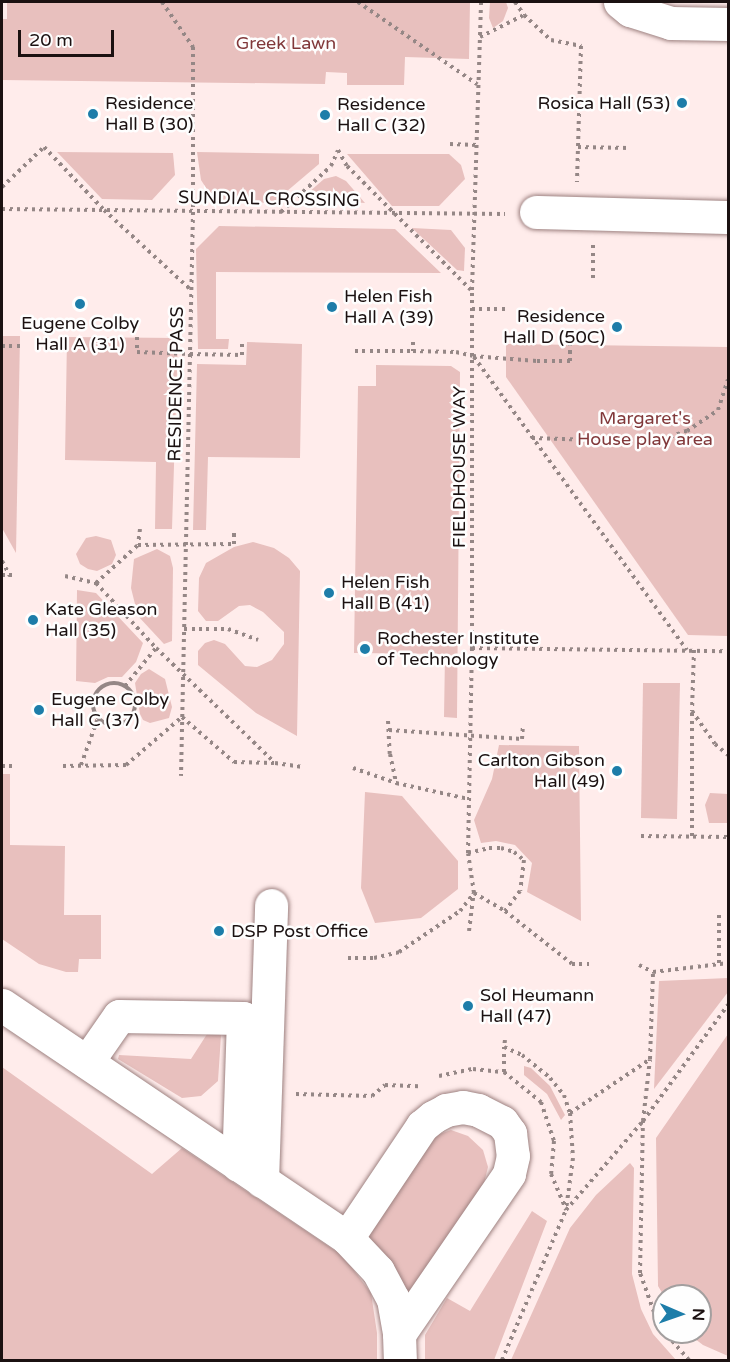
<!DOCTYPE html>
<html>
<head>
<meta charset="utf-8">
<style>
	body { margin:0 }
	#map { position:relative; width:730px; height:1362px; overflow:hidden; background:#ffeceb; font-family:"Varela Round",sans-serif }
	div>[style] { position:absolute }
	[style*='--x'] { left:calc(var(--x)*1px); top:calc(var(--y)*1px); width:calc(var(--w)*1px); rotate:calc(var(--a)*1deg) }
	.green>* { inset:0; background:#e8c0be }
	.path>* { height:4px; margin-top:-2px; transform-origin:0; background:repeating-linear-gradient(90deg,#958786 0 3px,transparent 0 7.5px) }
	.path>.ring { margin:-2px; padding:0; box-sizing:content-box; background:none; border:4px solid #958786; border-radius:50% }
	.roads { filter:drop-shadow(0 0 2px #9e8281) drop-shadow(0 0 2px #9e8281) }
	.minor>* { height:33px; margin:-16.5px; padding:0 16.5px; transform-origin:16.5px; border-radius:16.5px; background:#fff }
	.dots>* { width:16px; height:16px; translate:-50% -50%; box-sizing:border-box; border:3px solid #fefefe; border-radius:50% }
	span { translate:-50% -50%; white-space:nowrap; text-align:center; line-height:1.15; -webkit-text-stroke:5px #fefefe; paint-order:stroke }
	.park-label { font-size:18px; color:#81383a }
	.poi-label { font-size:18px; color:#1b1111 }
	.right { translate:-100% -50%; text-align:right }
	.left { translate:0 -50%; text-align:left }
	.street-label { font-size:18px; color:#1b1111 }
	.frame { position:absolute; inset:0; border:3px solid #1b1111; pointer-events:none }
	.north { position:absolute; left:652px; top:1284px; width:60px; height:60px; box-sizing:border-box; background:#fefefe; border:2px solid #a39f9f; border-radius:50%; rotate:92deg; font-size:16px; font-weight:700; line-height:24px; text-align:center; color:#1b1111 }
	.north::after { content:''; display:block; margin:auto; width:21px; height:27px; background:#1d7da9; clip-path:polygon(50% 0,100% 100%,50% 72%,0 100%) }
	.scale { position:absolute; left:18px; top:30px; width:96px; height:27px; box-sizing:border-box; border:3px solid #1b1111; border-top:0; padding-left:8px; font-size:18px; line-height:21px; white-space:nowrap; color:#1b1111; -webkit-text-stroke:4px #fefefe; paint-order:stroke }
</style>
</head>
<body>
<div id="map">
	<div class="green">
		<div style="clip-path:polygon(7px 2px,470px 2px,469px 59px,405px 57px,404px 85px,347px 85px,347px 73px,326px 72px,325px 84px,2px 80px,2px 19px,7px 19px)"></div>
		<div style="clip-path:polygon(490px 2px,506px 2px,508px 8px,503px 21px,493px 28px,489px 18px)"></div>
		<div style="clip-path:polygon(57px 152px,173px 153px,175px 175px,152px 200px,102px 199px)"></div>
		<div style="clip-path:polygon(197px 152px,319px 154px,319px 164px,273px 203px,223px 201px,210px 194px,201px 180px)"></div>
		<div style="clip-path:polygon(347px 154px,449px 154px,461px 165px,465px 179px,439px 206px,392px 206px)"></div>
		<div style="clip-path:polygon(336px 176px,346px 181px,365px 203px,301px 199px,324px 179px)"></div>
		<div style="clip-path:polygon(219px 226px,395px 229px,441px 273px,216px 272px,216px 339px,229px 339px,228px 349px,198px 349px,196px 249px)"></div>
		<div style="clip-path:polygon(412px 228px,451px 230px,465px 248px,464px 271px,457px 270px)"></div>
		<div style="clip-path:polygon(2px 336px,20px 336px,16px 553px,2px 528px)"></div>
		<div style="clip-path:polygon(67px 337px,178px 338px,172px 529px,155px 529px,156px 462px,65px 460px)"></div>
		<div style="clip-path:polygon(247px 342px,302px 344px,300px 458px,208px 457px,206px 530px,193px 530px,197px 364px,246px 365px)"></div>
		<div style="clip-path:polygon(506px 344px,728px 347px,728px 636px,688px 635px,506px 377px)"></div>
		<div style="clip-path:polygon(376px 365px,451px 366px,460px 372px,457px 718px,444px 717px,445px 654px,354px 653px,358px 386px,376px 386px)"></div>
		<div style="clip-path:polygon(96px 536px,111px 540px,116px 555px,112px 564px,97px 571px,88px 569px,80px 564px,76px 554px,86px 538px)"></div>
		<div style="clip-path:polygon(253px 542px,274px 548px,289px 558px,300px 571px,297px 736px,256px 713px,198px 665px,198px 651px,205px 643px,214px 640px,225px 644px,245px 666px,257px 667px,272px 660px,284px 644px,284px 632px,263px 612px,250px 605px,239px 606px,218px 621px,206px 621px,198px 611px,199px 578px,206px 563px,234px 547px)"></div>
		<div style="clip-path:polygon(157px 549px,170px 556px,173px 568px,172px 641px,164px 644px,138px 616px,131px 588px,134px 559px)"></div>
		<div style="clip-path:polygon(77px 590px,96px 593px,143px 643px,136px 662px,122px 677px,108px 677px,95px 683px,76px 681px)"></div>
		<div style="clip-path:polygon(149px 669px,165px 679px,172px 707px,169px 718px,150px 723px,143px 720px,140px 714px,135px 683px,141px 674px)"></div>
		<div style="clip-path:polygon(643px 683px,680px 683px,677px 819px,641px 818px)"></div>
		<div style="clip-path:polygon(499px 745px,579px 746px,581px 921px,527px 892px,532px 863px,515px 845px,496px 841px,481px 843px,474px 820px,492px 779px)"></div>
		<div style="clip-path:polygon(2px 774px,10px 774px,10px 845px,65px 846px,64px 915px,101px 915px,101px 959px,79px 959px,78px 972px,66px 972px,39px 964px,2px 939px)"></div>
		<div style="clip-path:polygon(365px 792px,402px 796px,458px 861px,458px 889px,421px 918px,375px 923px,361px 888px)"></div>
		<div style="clip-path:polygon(710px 793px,728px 794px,728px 823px,709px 823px,705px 805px)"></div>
		<div style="clip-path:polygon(728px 978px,728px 992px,654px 1089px,659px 981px)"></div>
		<div style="clip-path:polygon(209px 1031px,217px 1031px,221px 1035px,218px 1081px,201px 1096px,182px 1098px,118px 1059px,119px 1055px,191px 1059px)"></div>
		<div style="clip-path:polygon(728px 1034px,728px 1356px,703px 1345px,686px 1332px,700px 1332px,700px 1296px,664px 1296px,658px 1286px,656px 1138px)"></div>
		<div style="clip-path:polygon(524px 1066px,531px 1068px,550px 1086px,565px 1115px,561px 1120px,547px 1094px,524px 1075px)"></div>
		<div style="clip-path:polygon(2px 1067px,152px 1174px,182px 1148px,343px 1256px,371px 1293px,377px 1333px,377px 1360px,2px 1360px)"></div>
		<div style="clip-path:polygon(451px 1130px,468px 1136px,483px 1150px,488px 1167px,483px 1187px,410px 1291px,403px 1288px,366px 1234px,431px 1137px)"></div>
		<div style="clip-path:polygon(630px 1163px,634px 1168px,632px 1274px,641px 1309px,653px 1334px,676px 1360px,511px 1360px,570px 1228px,596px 1195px)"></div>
		<div style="clip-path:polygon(532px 1211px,547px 1221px,494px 1360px,425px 1360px,425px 1335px,447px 1298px,470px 1311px)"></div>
	</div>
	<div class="path">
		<div style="--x:162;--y:2;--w:55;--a:55.4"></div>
		<div style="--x:193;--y:47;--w:165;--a:90"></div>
		<div style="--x:193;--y:212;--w:564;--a:91.22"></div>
		<div style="--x:358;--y:2;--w:145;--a:34.6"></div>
		<div style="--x:515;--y:2;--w:16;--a:55"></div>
		<div style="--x:480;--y:37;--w:49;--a:-26.6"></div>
		<div style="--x:524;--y:15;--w:37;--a:43"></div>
		<div style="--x:551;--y:40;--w:31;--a:11"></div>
		<div style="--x:581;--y:46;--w:136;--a:91.7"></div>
		<div style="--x:450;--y:144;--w:27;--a:2"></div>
		<div style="--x:578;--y:147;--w:51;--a:1.1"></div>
		<div style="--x:338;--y:150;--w:18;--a:61"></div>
		<div style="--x:347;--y:166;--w:175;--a:45"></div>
		<div style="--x:2;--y:187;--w:58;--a:-43.6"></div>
		<div style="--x:44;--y:147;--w:87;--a:46.4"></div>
		<div style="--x:104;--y:210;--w:118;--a:42.6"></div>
		<div style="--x:2;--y:209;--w:503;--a:0.57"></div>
		<div style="--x:281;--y:212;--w:68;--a:-42.6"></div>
		<div style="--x:331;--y:166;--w:17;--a:-66"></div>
		<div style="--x:593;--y:278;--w:33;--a:-90"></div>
		<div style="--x:472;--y:309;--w:35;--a:0"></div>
		<div style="--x:137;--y:337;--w:15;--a:90"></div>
		<div style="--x:137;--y:352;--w:53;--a:2.2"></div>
		<div style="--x:190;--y:354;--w:52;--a:1.1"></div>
		<div style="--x:242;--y:355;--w:15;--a:-90"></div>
		<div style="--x:413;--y:342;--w:9;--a:90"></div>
		<div style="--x:413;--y:351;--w:43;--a:1.3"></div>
		<div style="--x:456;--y:352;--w:17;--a:13"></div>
		<div style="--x:473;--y:356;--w:64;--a:4.5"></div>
		<div style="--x:537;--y:361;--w:33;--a:0"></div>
		<div style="--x:570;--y:361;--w:16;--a:-90"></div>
		<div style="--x:2;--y:346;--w:18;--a:0"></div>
		<div style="--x:355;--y:351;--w:58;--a:0"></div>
		<div style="--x:474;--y:357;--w:362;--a:54"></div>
		<div style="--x:532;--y:438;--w:124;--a:1.8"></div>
		<div style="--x:656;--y:442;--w:33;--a:-20"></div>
		<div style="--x:687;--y:431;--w:37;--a:-34"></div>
		<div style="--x:718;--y:410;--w:32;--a:-72"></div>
		<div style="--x:140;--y:529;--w:16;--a:97"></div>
		<div style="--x:138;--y:545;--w:96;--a:-0.6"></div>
		<div style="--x:234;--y:544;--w:14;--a:-90"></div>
		<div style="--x:2;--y:561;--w:17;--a:62"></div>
		<div style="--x:2;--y:575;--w:14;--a:0"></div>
		<div style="--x:65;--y:576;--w:32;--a:13"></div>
		<div style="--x:96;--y:583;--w:88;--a:47.3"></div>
		<div style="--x:156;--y:648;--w:165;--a:44"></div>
		<div style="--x:275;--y:763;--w:28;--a:8"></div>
		<div style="--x:96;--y:583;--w:57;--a:-42.1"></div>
		<div style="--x:184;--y:629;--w:44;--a:0"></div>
		<div style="--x:228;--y:629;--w:32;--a:20"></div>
		<div style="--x:472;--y:648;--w:256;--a:0.7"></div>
		<div style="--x:694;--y:650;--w:61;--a:91.9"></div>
		<div style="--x:692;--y:711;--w:40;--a:55.1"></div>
		<div style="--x:715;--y:744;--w:17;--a:40"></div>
		<div class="ring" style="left:93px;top:683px;width:38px;height:38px"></div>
		<div style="--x:125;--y:686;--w:49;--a:-50.8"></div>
		<div style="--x:388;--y:721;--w:33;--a:87"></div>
		<div style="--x:390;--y:754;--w:29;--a:78"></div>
		<div style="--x:389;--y:730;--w:133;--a:3.9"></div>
		<div style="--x:522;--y:739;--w:15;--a:-86"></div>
		<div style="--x:81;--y:765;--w:50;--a:-70.1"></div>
		<div style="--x:2;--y:766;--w:12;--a:0"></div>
		<div style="--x:63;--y:766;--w:63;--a:-0.9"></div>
		<div style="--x:126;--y:765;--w:74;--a:-40.6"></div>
		<div style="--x:182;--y:717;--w:69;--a:40.9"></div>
		<div style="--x:234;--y:762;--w:40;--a:1.4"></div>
		<div style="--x:353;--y:768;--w:46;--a:19.2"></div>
		<div style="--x:396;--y:783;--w:75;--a:12.4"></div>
		<div style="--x:641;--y:836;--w:87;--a:0.7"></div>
		<div style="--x:692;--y:836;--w:125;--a:-90"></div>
		<div style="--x:468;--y:853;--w:22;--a:-13"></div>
		<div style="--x:489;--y:848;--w:12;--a:0"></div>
		<div style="--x:501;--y:848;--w:14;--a:17"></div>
		<div style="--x:514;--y:852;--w:13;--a:39"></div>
		<div style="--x:524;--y:860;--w:31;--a:97"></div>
		<div style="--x:520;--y:891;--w:25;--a:127"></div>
		<div style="--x:719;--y:915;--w:50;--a:90"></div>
		<div style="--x:469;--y:931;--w:38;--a:-83"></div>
		<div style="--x:474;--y:893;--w:40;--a:-98.5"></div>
		<div style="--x:468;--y:853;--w:205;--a:-88.9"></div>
		<div style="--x:472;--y:648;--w:358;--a:-90"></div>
		<div style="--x:472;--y:290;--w:288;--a:-88.2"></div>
		<div style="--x:348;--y:958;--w:26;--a:0"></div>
		<div style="--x:374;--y:958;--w:26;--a:-13"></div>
		<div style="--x:399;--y:952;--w:73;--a:-33.9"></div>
		<div style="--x:460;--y:911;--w:23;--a:-52"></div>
		<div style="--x:474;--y:893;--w:36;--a:30"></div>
		<div style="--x:505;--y:911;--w:85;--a:38.3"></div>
		<div style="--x:572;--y:964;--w:17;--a:0"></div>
		<div style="--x:639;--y:965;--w:16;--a:27"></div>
		<div style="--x:653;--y:972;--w:76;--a:-6.8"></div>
		<div style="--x:505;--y:1040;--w:7;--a:98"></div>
		<div style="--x:504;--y:1047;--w:20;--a:24"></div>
		<div style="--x:522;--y:1055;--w:36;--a:39"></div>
		<div style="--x:550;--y:1078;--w:22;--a:51"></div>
		<div style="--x:564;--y:1095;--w:19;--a:72"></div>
		<div style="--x:570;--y:1113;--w:45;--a:86.2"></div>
		<div style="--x:573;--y:1158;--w:52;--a:97.7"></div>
		<div style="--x:504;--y:1072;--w:25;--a:-90"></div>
		<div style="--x:439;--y:1076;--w:35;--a:-12"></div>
		<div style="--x:473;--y:1069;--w:31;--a:6"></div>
		<div style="--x:504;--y:1072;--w:48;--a:39"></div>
		<div style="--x:541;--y:1102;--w:41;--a:71.6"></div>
		<div style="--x:554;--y:1141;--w:33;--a:95"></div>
		<div style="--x:551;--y:1174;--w:39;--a:67"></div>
		<div style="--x:296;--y:1094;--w:76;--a:1.5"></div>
		<div style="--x:372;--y:1096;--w:17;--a:-40"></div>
		<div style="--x:385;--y:1085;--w:34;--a:2"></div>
		<div style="--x:570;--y:1113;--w:95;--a:-33.9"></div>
		<div style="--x:502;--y:1360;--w:163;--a:-66.9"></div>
		<div style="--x:566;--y:1210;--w:118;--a:-49.1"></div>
		<div style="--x:643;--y:1121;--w:62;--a:-83.6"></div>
		<div style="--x:650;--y:1059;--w:87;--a:-88"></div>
		<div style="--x:689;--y:1360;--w:45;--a:-131.4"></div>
		<div style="--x:659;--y:1326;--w:56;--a:-109.7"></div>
		<div style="--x:640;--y:1273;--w:152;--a:-88.9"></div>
		<div style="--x:643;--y:1121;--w:144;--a:-53.8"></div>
	</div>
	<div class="roads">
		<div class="minor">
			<div style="--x:620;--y:2;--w:13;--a:39"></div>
			<div style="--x:630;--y:10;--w:43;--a:17.6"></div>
			<div style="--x:671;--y:23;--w:57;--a:1"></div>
			<div style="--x:536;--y:212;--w:192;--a:1.5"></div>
			<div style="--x:2;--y:1005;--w:416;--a:34"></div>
			<div style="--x:347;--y:1238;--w:45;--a:46.8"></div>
			<div style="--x:378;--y:1271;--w:32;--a:62"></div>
			<div style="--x:393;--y:1299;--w:36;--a:80"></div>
			<div style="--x:399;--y:1334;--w:26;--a:88"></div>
			<div style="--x:87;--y:1062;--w:56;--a:-55.2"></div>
			<div style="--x:119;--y:1016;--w:124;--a:0.9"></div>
			<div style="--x:243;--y:1018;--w:147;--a:91.9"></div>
			<div style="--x:262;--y:1181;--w:276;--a:-88.1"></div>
			<div style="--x:347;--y:1238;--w:135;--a:-56.2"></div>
			<div style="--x:422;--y:1126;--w:14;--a:-39"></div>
			<div style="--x:433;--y:1117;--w:15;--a:-28"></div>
			<div style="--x:446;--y:1110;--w:17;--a:-10"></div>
			<div style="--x:463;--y:1107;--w:15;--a:11"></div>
			<div style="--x:478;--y:1110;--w:27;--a:27"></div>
			<div style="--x:502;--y:1122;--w:14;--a:54"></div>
			<div style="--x:510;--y:1133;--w:23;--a:83"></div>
			<div style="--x:513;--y:1156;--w:18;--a:103"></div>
			<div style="--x:509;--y:1174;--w:194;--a:124.5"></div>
		</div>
	</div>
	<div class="dots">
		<div style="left:682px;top:103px;background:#1d7da9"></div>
		<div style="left:93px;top:114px;background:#1d7da9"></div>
		<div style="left:325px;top:115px;background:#1d7da9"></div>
		<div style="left:80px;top:304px;background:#1d7da9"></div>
		<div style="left:332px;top:307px;background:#1d7da9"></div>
		<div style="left:617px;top:327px;background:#1d7da9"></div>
		<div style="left:329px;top:593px;background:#1d7da9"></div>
		<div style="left:33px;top:620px;background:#1d7da9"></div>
		<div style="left:365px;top:649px;background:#1d7da9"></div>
		<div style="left:39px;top:710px;background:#1d7da9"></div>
		<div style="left:617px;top:771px;background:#1d7da9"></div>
		<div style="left:219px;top:931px;background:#1d7da9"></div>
		<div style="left:468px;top:1006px;background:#1d7da9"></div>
	</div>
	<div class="park-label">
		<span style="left:286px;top:43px">Greek Lawn</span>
		<span style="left:645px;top:429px">Margaret's<br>House play area</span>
	</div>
	<div class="poi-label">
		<span class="right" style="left:670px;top:103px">Rosica Hall (53)</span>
		<span class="left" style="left:105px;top:114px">Residence<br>Hall B (30)</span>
		<span class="left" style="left:337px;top:115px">Residence<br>Hall C (32)</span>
		<span class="left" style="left:344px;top:307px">Helen Fish<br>Hall A (39)</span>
		<span class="right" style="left:605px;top:327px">Residence<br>Hall D (50C)</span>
		<span style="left:80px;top:334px">Eugene Colby<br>Hall A (31)</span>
		<span class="left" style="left:341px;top:593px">Helen Fish<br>Hall B (41)</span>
		<span class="left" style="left:45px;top:620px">Kate Gleason<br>Hall (35)</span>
		<span class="left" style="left:377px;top:649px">Rochester Institute<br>of Technology</span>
		<span class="left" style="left:51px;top:710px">Eugene Colby<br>Hall C (37)</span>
		<span class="right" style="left:605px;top:771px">Carlton Gibson<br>Hall (49)</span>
		<span class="left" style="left:231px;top:931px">DSP Post Office</span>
		<span class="left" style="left:480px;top:1006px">Sol Heumann<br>Hall (47)</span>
	</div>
	<div class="street-label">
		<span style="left:269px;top:199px;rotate:1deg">SUNDIAL CROSSING</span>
		<span style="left:176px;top:384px;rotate:-89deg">RESIDENCE PASS</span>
		<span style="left:459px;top:467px;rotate:-90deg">FIELDHOUSE WAY</span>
	</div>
	<div class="frame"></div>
	<div class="north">N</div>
	<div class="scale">20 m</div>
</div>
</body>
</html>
